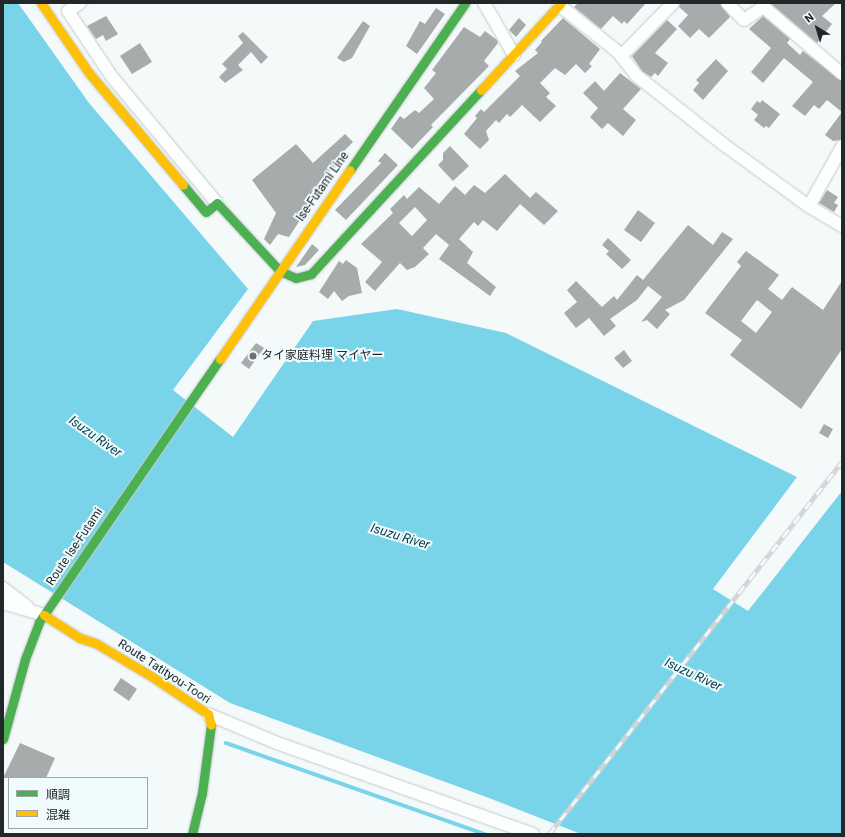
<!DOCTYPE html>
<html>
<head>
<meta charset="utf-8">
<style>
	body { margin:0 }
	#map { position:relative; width:845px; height:837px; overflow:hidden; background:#f4f9fa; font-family:Roboto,"Noto Sans JP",sans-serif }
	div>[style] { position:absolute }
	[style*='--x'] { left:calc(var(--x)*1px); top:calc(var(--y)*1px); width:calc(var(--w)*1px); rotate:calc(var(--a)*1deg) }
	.water>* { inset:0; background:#7ad4e9 }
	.stream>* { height:3.5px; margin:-1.75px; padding:0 1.75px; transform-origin:1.75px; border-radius:1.75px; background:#7ad4e9 }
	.building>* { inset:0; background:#a7abac }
	.roads { filter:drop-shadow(0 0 1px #c6cacb) drop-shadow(0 0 1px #c6cacb) }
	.street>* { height:12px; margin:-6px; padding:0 6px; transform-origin:6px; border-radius:6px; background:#fdfefe }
	.fast>* { height:9px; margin:-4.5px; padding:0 4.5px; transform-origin:4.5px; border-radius:4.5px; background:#4caf50 }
	.slow>* { height:9px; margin:-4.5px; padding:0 4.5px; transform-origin:4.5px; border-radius:4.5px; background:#ffc107 }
	.rail>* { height:4.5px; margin-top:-2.25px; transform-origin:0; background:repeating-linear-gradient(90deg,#f0fbfe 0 9px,#d3d4d5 0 18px); box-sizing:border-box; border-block:1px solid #d3d4d5 }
	.dots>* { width:11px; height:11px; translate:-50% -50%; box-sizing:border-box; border:2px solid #f0fbfe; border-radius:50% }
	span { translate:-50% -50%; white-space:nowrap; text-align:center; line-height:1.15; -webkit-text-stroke:4px #f0fbfe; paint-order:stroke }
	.street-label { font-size:12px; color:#222729 }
	.poi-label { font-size:12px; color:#222729 }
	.left { translate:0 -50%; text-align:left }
	.water-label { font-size:13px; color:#013d49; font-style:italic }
	.frame { position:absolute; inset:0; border:4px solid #222729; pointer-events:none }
	.legend { position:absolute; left:8px; top:777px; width:140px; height:52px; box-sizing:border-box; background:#f0fbfe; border:1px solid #9ea6a9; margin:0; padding:5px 7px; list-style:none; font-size:12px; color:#222729 }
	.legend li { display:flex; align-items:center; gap:8px; height:20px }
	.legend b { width:20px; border:1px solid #9ea6a9 }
	.north { position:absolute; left:797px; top:8px; width:40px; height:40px; -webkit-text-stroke:3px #f0fbfe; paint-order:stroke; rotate:322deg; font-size:11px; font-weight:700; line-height:16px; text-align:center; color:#222729 }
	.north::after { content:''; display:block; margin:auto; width:14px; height:18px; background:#222729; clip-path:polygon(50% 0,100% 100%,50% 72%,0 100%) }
</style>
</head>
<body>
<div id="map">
	<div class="water">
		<div style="clip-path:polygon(3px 3px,18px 3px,89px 103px,248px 289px,173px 390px,233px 437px,313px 321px,397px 309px,506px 333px,797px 477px,713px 589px,748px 611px,842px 491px,842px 834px,581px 834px,489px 798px,230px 703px,3px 562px)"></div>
	</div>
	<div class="stream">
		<div style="--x:226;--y:743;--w:274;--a:19.4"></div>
	</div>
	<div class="building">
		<div style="clip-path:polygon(578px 3px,646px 3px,627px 24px,624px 21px,622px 24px,613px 16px,601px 29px,574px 7px)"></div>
		<div style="clip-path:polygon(680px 3px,720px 3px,730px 17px,709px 38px,699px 29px,690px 38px,678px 26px,688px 15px,679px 7px)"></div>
		<div style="clip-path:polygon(770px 3px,836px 3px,822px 16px,832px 24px,817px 43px)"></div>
		<div style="clip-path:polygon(436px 8px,445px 14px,417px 54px,406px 46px,420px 21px,425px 24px)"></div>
		<div style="clip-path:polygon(106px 16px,118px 34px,106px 41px,103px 35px,96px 39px,87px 26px)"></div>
		<div style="clip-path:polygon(763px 16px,790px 39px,787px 43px,800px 55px,803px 51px,842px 81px,842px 140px,833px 141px,825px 135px,842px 112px,827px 100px,819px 109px,814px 105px,805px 116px,792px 106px,813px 82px,784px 58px,763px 83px,751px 72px,771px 48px,749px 29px)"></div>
		<div style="clip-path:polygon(519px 18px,526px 25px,516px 37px,509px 30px)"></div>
		<div style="clip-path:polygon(563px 18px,600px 49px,589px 64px,592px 66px,585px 73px,576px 64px,565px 75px,555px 68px,540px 83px,550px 93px,546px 97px,556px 106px,540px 122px,522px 105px,510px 117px,507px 114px,499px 123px,496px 120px,486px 131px,489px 140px,480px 149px,464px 134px,477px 118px,475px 116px,481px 109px,484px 112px,520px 76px,515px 71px,538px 53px,535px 50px,542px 42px,541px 41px)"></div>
		<div style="clip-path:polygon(667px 20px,677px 29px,655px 53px,668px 63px,658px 76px,655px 73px,651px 77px,642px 71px,632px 56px)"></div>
		<div style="clip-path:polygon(363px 21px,370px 26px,352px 58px,344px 62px,337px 58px)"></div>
		<div style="clip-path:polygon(464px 27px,480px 37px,485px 31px,497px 40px,498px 43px,484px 61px,489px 66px,431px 125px,433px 127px,408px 153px,412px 149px,391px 129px,400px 116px,404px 119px,415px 110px,419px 113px,434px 99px,424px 88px,436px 73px,432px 70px)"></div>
		<div style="clip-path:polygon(243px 32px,268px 57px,261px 64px,251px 52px,238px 65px,243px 70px,225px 83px,219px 77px,227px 69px,222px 64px,243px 43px,238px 36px)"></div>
		<div style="clip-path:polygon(140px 43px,152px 62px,132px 74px,120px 56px)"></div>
		<div style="clip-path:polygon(716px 59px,728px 71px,703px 100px,693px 90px,699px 83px,696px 80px)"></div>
		<div style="clip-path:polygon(620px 73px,641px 89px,623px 109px,636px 120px,623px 136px,608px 123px,602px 129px,590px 117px,598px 108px,583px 93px,595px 81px,604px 91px)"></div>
		<div style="clip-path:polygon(762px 100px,780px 114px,769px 128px,766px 126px,764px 128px,754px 120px,758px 115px,751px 109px,757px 101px,760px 103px)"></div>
		<div style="clip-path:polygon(345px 134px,353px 142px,339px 156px,336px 162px,338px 165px,324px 176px,328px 183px,317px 199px,315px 197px,289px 237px,278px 234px,270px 245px,264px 239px,276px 213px,252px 180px,296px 144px,313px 163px)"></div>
		<div style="clip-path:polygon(450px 146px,469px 166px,453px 181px,438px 165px,443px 160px,443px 153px)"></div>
		<div style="clip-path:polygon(385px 153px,398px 165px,346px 220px,335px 210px,381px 163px,378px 161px)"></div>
		<div style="clip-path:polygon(evenodd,505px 174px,530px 198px,536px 192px,558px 211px,544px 225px,520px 204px,497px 231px,483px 220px,478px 226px,474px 222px,459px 239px,473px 252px,467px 263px,496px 287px,490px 296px,439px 259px,449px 245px,436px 234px,423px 248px,429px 254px,415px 267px,407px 270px,400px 263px,375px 291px,365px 282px,382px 262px,361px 244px,393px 213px,390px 209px,404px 195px,407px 199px,419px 187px,439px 204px,455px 186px,465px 195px,474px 185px,485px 193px,505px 174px,415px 207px,427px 220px,412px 236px,399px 223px,415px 207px)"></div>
		<div style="clip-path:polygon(827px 190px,838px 197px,834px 203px,838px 205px,834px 212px,819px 203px)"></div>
		<div style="clip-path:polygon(638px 210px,655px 223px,641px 242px,624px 230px)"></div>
		<div style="clip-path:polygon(688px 225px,713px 245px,722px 232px,733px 239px,684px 300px,665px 310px,670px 314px,657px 329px,647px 320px,641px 322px,662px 297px,648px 286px,637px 300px,610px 319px,616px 326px,604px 336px,589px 318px,576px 328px,564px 313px,577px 302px,567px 290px,576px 281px,602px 307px,614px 296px,617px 300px,637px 275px,643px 280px)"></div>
		<div style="clip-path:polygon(608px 238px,631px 260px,622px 269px,606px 254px,609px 251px,602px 245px)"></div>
		<div style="clip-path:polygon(312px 244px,319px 250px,305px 265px,296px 267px)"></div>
		<div style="clip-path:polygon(evenodd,746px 251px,779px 275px,768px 289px,782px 300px,792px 287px,823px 310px,842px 281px,842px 349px,801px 409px,730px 355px,742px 340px,705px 313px,741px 266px,737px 262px,746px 251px,757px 300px,772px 312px,756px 333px,741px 321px,757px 300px)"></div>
		<div style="clip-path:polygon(346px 260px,357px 268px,362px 293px,349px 296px,342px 301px,334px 291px,328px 299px,319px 292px,339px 261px,343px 264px)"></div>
		<div style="clip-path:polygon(256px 343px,264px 348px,249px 369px,241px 363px)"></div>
		<div style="clip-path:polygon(624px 350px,632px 361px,623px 368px,614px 358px)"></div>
		<div style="clip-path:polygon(824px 424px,833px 429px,828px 438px,819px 433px)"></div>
		<div style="clip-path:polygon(121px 678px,137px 689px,129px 701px,113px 690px)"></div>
		<div style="clip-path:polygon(20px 743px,55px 758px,46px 778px,3px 778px)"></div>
	</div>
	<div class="roads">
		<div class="street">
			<div style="--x:80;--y:3;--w:14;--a:146"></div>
			<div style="--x:68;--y:11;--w:79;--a:56.3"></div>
			<div style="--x:112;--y:77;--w:164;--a:50.2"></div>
			<div style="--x:484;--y:3;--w:60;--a:60"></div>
			<div style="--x:727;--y:3;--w:24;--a:45"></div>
			<div style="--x:744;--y:20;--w:22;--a:-34"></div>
			<div style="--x:762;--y:8;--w:4;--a:14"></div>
			<div style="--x:766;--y:9;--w:100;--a:40.5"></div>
			<div style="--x:559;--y:5;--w:75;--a:38.5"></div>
			<div style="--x:618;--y:52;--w:31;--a:52"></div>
			<div style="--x:637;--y:76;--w:110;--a:38.3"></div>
			<div style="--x:723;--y:144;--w:104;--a:36"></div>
			<div style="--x:807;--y:205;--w:41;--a:31"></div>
			<div style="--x:621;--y:56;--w:74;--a:-45.5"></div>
			<div style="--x:809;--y:206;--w:68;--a:-60.8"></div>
			<div style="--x:3;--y:588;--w:31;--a:38"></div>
			<div style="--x:3;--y:603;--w:43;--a:16.3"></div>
			<div style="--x:208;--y:714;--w:75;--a:22.8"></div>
			<div style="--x:277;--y:743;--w:272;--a:19.6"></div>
		</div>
		<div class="fast">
			<div style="--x:350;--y:170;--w:203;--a:-55.4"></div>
			<div style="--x:183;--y:185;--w:35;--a:50"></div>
			<div style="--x:206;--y:212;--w:14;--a:-39"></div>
			<div style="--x:217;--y:203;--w:93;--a:47.2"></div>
			<div style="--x:280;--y:271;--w:17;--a:24"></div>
			<div style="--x:296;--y:278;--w:16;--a:-15"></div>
			<div style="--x:311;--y:274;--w:251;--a:-47.3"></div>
			<div style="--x:3;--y:739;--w:83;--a:-74.6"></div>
			<div style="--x:25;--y:659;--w:40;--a:-69"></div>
			<div style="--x:39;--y:622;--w:319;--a:-55.5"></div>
			<div style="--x:192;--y:834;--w:42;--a:-76.3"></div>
			<div style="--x:202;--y:793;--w:69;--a:-82.5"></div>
		</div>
		<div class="slow">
			<div style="--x:41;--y:3;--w:85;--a:55.6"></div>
			<div style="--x:89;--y:73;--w:146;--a:50"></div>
			<div style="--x:481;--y:90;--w:118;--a:-47.4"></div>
			<div style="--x:220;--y:359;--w:229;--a:-55.5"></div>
			<div style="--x:44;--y:615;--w:43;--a:32.6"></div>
			<div style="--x:80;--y:638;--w:18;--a:19"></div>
			<div style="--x:97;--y:644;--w:63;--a:30.7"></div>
			<div style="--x:151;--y:676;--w:69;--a:33.7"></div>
			<div style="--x:208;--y:714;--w:11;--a:75"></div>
		</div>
	</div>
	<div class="rail">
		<div style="--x:549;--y:834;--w:474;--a:-51.8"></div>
	</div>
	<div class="dots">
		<div style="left:253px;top:356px;background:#6c7072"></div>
	</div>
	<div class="street-label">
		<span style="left:323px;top:187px;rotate:-55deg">Ise-Futami Line</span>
		<span style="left:75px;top:547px;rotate:-56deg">Route Ise-Futami</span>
		<span style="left:164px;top:672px;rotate:33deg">Route Tatityou-Toori</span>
	</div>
	<div class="poi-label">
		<span class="left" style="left:261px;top:356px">タイ家庭料理 マイヤー</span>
	</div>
	<div class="water-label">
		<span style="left:95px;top:437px;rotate:35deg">Isuzu River</span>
		<span style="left:400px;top:537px;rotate:17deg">Isuzu River</span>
		<span style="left:693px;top:675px;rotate:25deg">Isuzu River</span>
	</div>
	<div class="frame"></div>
	<ul class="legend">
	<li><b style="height:5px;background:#4caf50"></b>順調</li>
	<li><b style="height:5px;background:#ffc107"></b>混雑</li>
	</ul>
	<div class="north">N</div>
</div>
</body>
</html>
